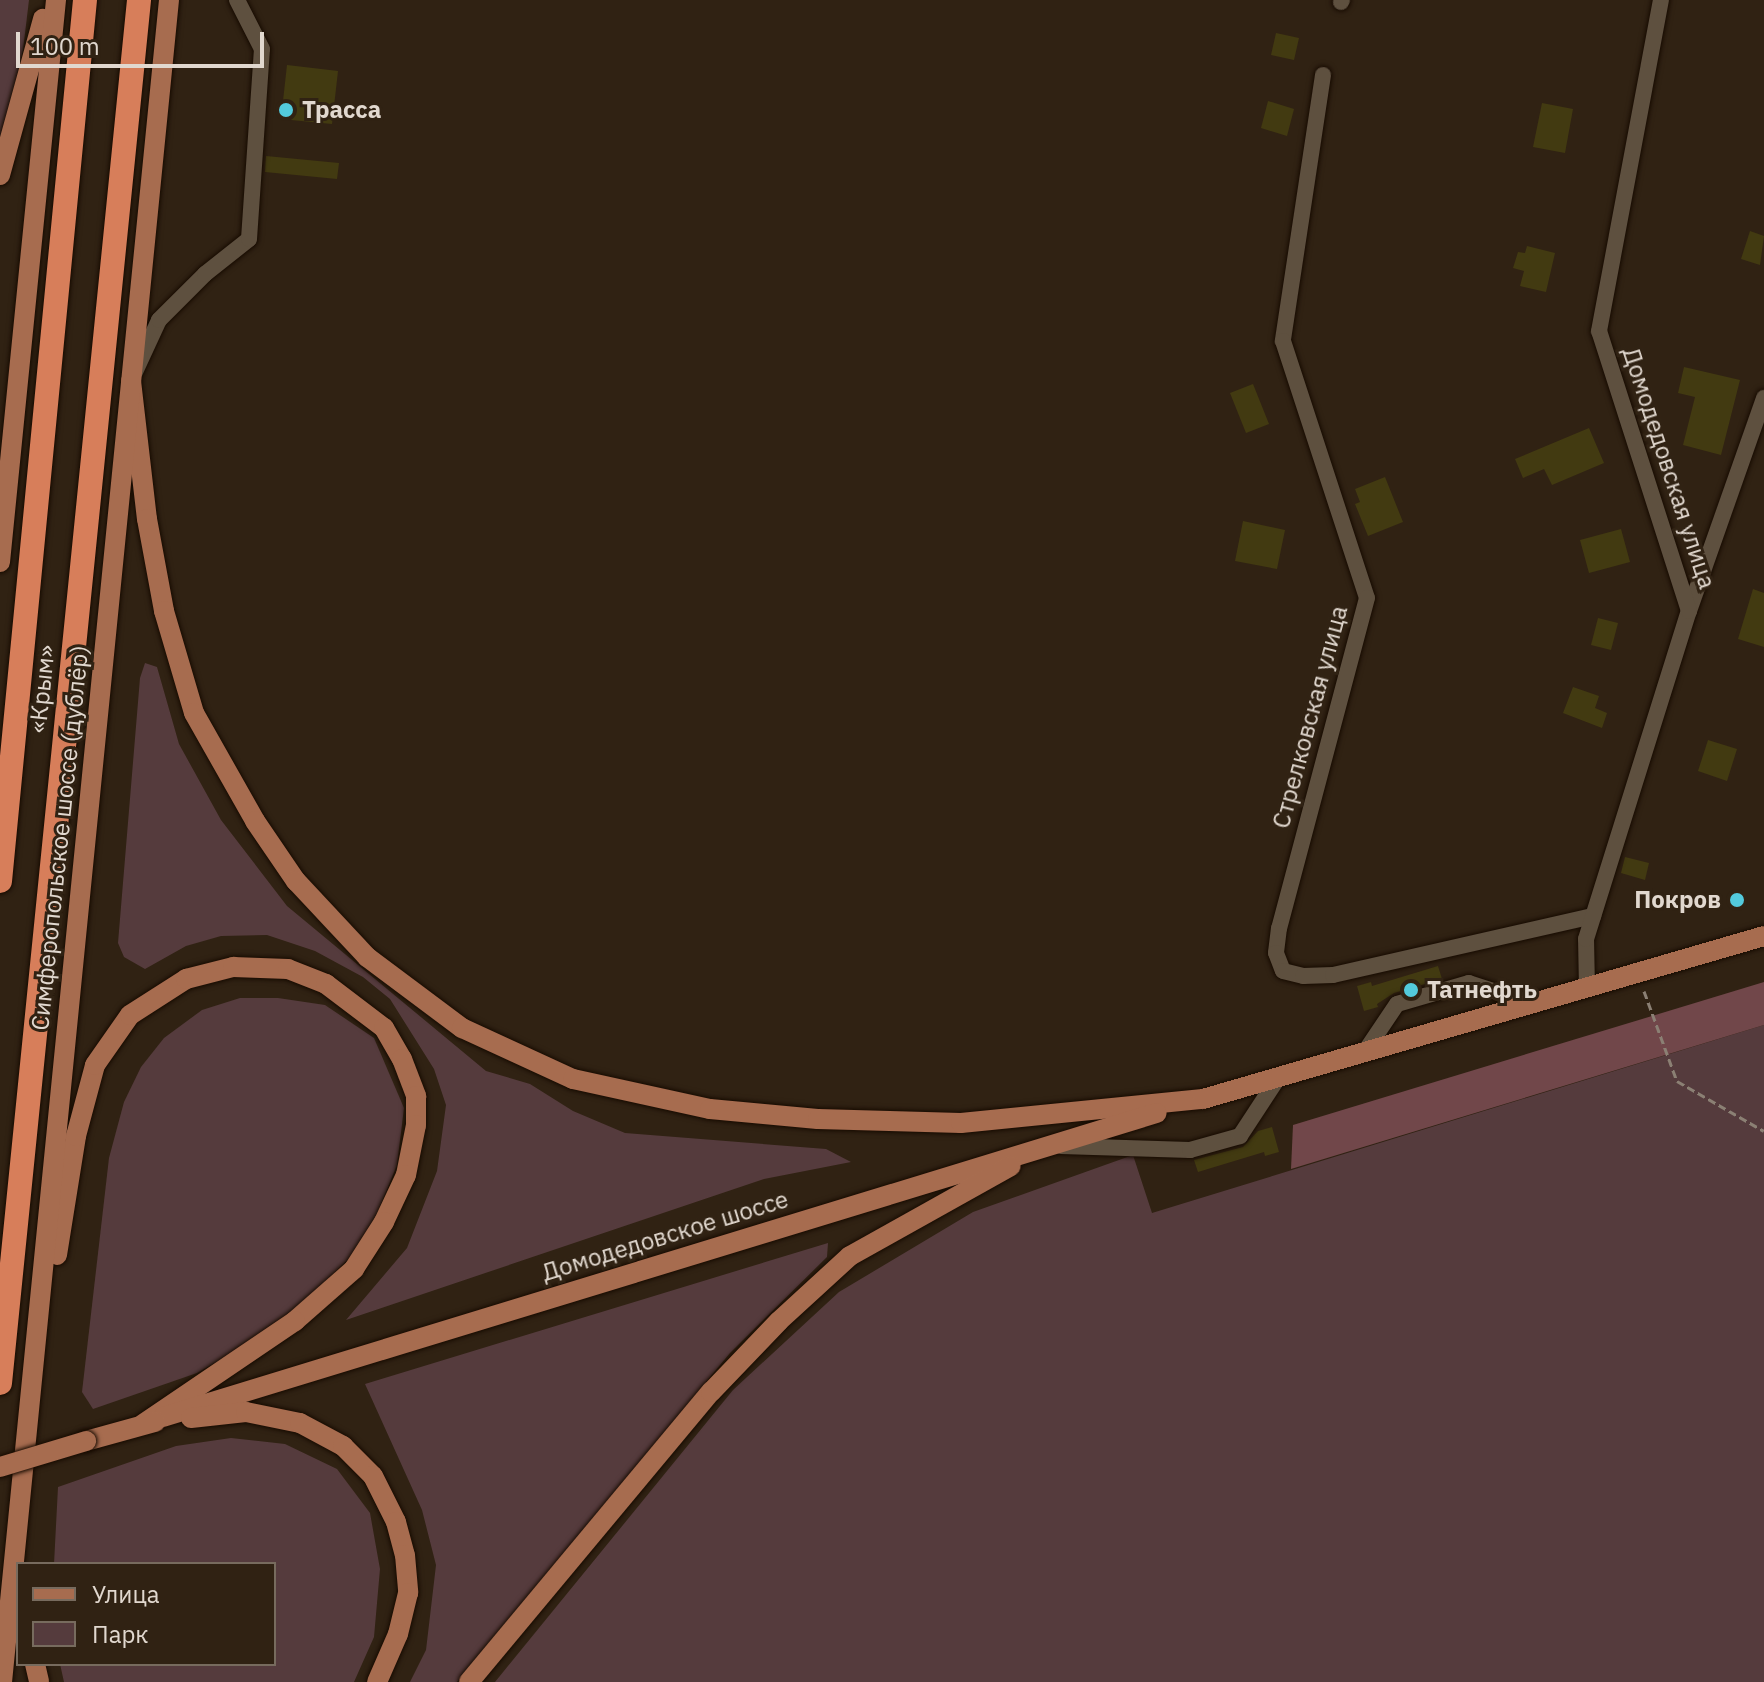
<!DOCTYPE html>
<html>
<head>
<meta charset="utf-8">
<style>
	body { margin:0 }
	#map { position:relative; width:1764px; height:1682px; overflow:hidden; background:#302213; font-family:"IBM Plex Sans",sans-serif }
	div>[style] { position:absolute }
	[style*='--x'] { left:calc(var(--x)*1px); top:calc(var(--y)*1px); width:calc(var(--w)*1px); rotate:calc(var(--a)*1deg) }
	.green>* { inset:0; background:#553b3d }
	.forest>* { inset:0; background:#71474a }
	.building>* { inset:0; background:#423a11 }
	.path>* { height:3px; margin-top:-1.5px; transform-origin:0; background:repeating-linear-gradient(90deg,#8b8074 0 8px,transparent 0 12px) }
	.roads { filter:drop-shadow(0 0 2px #170b01) drop-shadow(0 0 2px #170b01) }
	.minor>* { height:16px; margin:-8px; padding:0 8px; transform-origin:8px; border-radius:8px; background:#5e503f }
	.major>* { height:20px; margin:-10px; padding:0 10px; transform-origin:10px; border-radius:10px; background:#a76c4f }
	.highway>* { height:24px; margin:-12px; padding:0 12px; transform-origin:12px; border-radius:12px; background:#d77e5a }
	.bridges { filter:drop-shadow(0 0 2px #170b01) drop-shadow(0 0 2px #170b01) }
	.major-bridge>* { height:20px; margin:-10px; padding:0 10px; transform-origin:10px; border-radius:10px; background:#a76c4f }
	.dots>* { width:22px; height:22px; translate:-50% -50%; box-sizing:border-box; border:4px solid #302213; border-radius:50% }
	span { translate:-50% -50%; white-space:nowrap; text-align:center; line-height:1.15; -webkit-text-stroke:6px #302213; paint-order:stroke }
	.poi-label { font-size:24px; color:#e1d8cf; font-weight:700 }
	.left { translate:0 -50%; text-align:left }
	.right { translate:-100% -50%; text-align:right }
	.street-label { font-size:24px; color:#e1d8cf }
	.legend { position:absolute; left:16px; top:1562px; width:260px; height:104px; box-sizing:border-box; background:#302213; border:2px solid #776b5e; margin:0; padding:10px 14px; list-style:none; font-size:24px; color:#e1d8cf }
	.legend li { display:flex; align-items:center; gap:16px; height:40px }
	.legend b { width:40px; border:2px solid #776b5e }
	.scale { position:absolute; left:16px; top:32px; width:248px; height:36px; box-sizing:border-box; border:4px solid #e1d8cf; border-top:0; padding-left:10px; font-size:24px; line-height:28px; white-space:nowrap; color:#e1d8cf; -webkit-text-stroke:6px #302213; paint-order:stroke }
</style>
</head>
<body>
<div id="map">
	<div class="green">
		<div style="clip-path:polygon(0 0,29px 0,23px 50px,0 145px)"></div>
		<div style="clip-path:polygon(145px 663px,157px 667px,179px 744px,221px 820px,287px 906px,486px 1071px,530px 1084px,573px 1111px,625px 1133px,826px 1149px,851px 1162px,764px 1179px,346px 1320px,407px 1248px,437px 1171px,446px 1105px,434px 1069px,390px 999px,363px 977px,315px 951px,267px 935px,221px 936px,186px 946px,145px 969px,124px 957px,118px 943px,140px 678px)"></div>
		<div style="clip-path:polygon(240px 998px,278px 998px,325px 1005px,374px 1038px,404px 1108px,397px 1165px,365px 1243px,308px 1298px,255px 1340px,197px 1373px,93px 1409px,82px 1392px,109px 1158px,124px 1102px,141px 1067px,164px 1038px,202px 1010px)"></div>
		<div style="clip-path:polygon(1764px 1025px,1764px 1682px,495px 1682px,733px 1390px,839px 1292px,973px 1212px,1133px 1155px,1152px 1213px)"></div>
		<div style="clip-path:polygon(828px 1243px,827px 1257px,730px 1353px,457px 1682px,410px 1682px,426px 1650px,436px 1565px,422px 1510px,365px 1384px)"></div>
		<div style="clip-path:polygon(231px 1438px,285px 1444px,337px 1469px,370px 1513px,380px 1569px,374px 1637px,354px 1682px,64px 1682px,60px 1664px,274px 1664px,274px 1564px,54px 1564px,58px 1487px,176px 1446px)"></div>
	</div>
	<div class="forest">
		<div style="clip-path:polygon(1764px 982px,1764px 1025px,1291px 1169px,1293px 1125px)"></div>
	</div>
	<div class="building">
		<div style="clip-path:polygon(1276px 33px,1299px 38px,1294px 60px,1271px 55px)"></div>
		<div style="clip-path:polygon(287px 65px,338px 71px,332px 124px,281px 119px)"></div>
		<div style="clip-path:polygon(1268px 101px,1294px 109px,1287px 136px,1261px 128px)"></div>
		<div style="clip-path:polygon(1542px 103px,1573px 109px,1565px 153px,1533px 147px)"></div>
		<div style="clip-path:polygon(266px 156px,339px 163px,337px 179px,265px 172px)"></div>
		<div style="clip-path:polygon(1750px 231px,1764px 236px,1760px 265px,1741px 259px)"></div>
		<div style="clip-path:polygon(1527px 246px,1555px 253px,1546px 292px,1520px 286px,1524px 271px,1513px 268px,1518px 252px,1525px 253px)"></div>
		<div style="clip-path:polygon(1684px 367px,1740px 380px,1721px 455px,1683px 445px,1695px 397px,1678px 393px)"></div>
		<div style="clip-path:polygon(1253px 384px,1269px 424px,1246px 433px,1230px 393px)"></div>
		<div style="clip-path:polygon(1589px 428px,1604px 463px,1552px 485px,1544px 469px,1523px 478px,1515px 459px)"></div>
		<div style="clip-path:polygon(1385px 477px,1403px 522px,1368px 536px,1355px 504px,1360px 502px,1355px 489px)"></div>
		<div style="clip-path:polygon(1243px 521px,1285px 530px,1277px 569px,1235px 561px)"></div>
		<div style="clip-path:polygon(1621px 529px,1630px 562px,1589px 573px,1580px 540px)"></div>
		<div style="clip-path:polygon(1753px 589px,1764px 593px,1764px 647px,1738px 639px)"></div>
		<div style="clip-path:polygon(1598px 618px,1618px 623px,1611px 650px,1591px 645px)"></div>
		<div style="clip-path:polygon(1573px 687px,1599px 696px,1595px 708px,1607px 713px,1602px 728px,1563px 713px)"></div>
		<div style="clip-path:polygon(1708px 740px,1737px 749px,1727px 781px,1698px 771px)"></div>
		<div style="clip-path:polygon(1625px 857px,1649px 863px,1645px 880px,1621px 873px)"></div>
		<div style="clip-path:polygon(1438px 966px,1442px 979px,1394px 993px,1377px 1004px,1378px 1007px,1364px 1011px,1357px 986px,1371px 982px,1372px 986px)"></div>
		<div style="clip-path:polygon(1272px 1127px,1279px 1152px,1265px 1156px,1264px 1152px,1198px 1172px,1194px 1160px,1243px 1147px,1258px 1131px)"></div>
	</div>
	<div class="path">
		<div style="--x:1644;--y:991;--w:96;--a:69.9"></div>
		<div style="--x:1677;--y:1081;--w:100;--a:29.9"></div>
	</div>
	<div class="roads">
		<div class="minor">
			<div style="--x:1341;--y:2;--w:2;--a:-63"></div>
			<div style="--x:1323;--y:75;--w:269;--a:98.6"></div>
			<div style="--x:1283;--y:341;--w:270;--a:71.9"></div>
			<div style="--x:1367;--y:598;--w:342;--a:104.9"></div>
			<div style="--x:1279;--y:928;--w:25;--a:97"></div>
			<div style="--x:1276;--y:953;--w:19;--a:69"></div>
			<div style="--x:1283;--y:971;--w:21;--a:14"></div>
			<div style="--x:1303;--y:976;--w:30;--a:-2"></div>
			<div style="--x:1333;--y:975;--w:267;--a:-12.8"></div>
			<div style="--x:135;--y:372;--w:57;--a:-65.2"></div>
			<div style="--x:159;--y:320;--w:65;--a:-45"></div>
			<div style="--x:205;--y:274;--w:56;--a:-38.5"></div>
			<div style="--x:249;--y:239;--w:190;--a:-86.1"></div>
			<div style="--x:262;--y:49;--w:55;--a:-117"></div>
			<div style="--x:1689;--y:611;--w:226;--a:-70.6"></div>
			<div style="--x:1587;--y:989;--w:50;--a:-91.1"></div>
			<div style="--x:1586;--y:939;--w:344;--a:-72.6"></div>
			<div style="--x:1689;--y:611;--w:294;--a:-107.8"></div>
			<div style="--x:1599;--y:331;--w:337;--a:-79.4"></div>
			<div style="--x:1364;--y:1053;--w:59;--a:-56"></div>
			<div style="--x:1397;--y:1004;--w:75;--a:-16.3"></div>
			<div style="--x:1469;--y:983;--w:67;--a:18.2"></div>
			<div style="--x:1061;--y:1146;--w:129;--a:1.8"></div>
			<div style="--x:1190;--y:1150;--w:52;--a:-15.6"></div>
			<div style="--x:1240;--y:1136;--w:69;--a:-56.8"></div>
		</div>
		<div class="major">
			<div style="--x:0;--y:175;--w:162;--a:-74.6"></div>
			<div style="--x:131;--y:381;--w:139;--a:83.4"></div>
			<div style="--x:147;--y:519;--w:94;--a:79.5"></div>
			<div style="--x:164;--y:611;--w:106;--a:73.6"></div>
			<div style="--x:194;--y:713;--w:124;--a:60.5"></div>
			<div style="--x:255;--y:821;--w:73;--a:55.7"></div>
			<div style="--x:296;--y:881;--w:104;--a:46.9"></div>
			<div style="--x:367;--y:957;--w:119;--a:36.8"></div>
			<div style="--x:462;--y:1028;--w:122;--a:24.7"></div>
			<div style="--x:573;--y:1079;--w:140;--a:12.4"></div>
			<div style="--x:710;--y:1109;--w:108;--a:5.3"></div>
			<div style="--x:818;--y:1119;--w:143;--a:1.6"></div>
			<div style="--x:961;--y:1123;--w:243;--a:-5.7"></div>
			<div style="--x:1203;--y:1099;--w:584;--a:-16.2"></div>
			<div style="--x:0;--y:562;--w:565;--a:-84.31"></div>
			<div style="--x:57;--y:1255;--w:121;--a:-80.9"></div>
			<div style="--x:76;--y:1136;--w:73;--a:-75"></div>
			<div style="--x:95;--y:1065;--w:61;--a:-55"></div>
			<div style="--x:130;--y:1015;--w:67;--a:-32.7"></div>
			<div style="--x:186;--y:979;--w:49;--a:-14.3"></div>
			<div style="--x:233;--y:967;--w:55;--a:2.1"></div>
			<div style="--x:288;--y:969;--w:41;--a:21.5"></div>
			<div style="--x:326;--y:984;--w:73;--a:37.2"></div>
			<div style="--x:384;--y:1028;--w:36;--a:60"></div>
			<div style="--x:402;--y:1059;--w:40;--a:69"></div>
			<div style="--x:416;--y:1096;--w:29;--a:90"></div>
			<div style="--x:416;--y:1125;--w:51;--a:101.3"></div>
			<div style="--x:406;--y:1175;--w:52;--a:115.1"></div>
			<div style="--x:384;--y:1222;--w:56;--a:122.6"></div>
			<div style="--x:354;--y:1269;--w:79;--a:138.6"></div>
			<div style="--x:295;--y:1321;--w:184;--a:145.9"></div>
			<div style="--x:163;--y:1417;--w:1039;--a:-17.01"></div>
			<div style="--x:191;--y:1418;--w:55;--a:-6.2"></div>
			<div style="--x:246;--y:1412;--w:55;--a:11.5"></div>
			<div style="--x:300;--y:1423;--w:49;--a:28.1"></div>
			<div style="--x:343;--y:1446;--w:42;--a:45"></div>
			<div style="--x:373;--y:1476;--w:51;--a:63.4"></div>
			<div style="--x:396;--y:1522;--w:34;--a:75"></div>
			<div style="--x:405;--y:1555;--w:38;--a:85"></div>
			<div style="--x:408;--y:1593;--w:42;--a:103.7"></div>
			<div style="--x:398;--y:1634;--w:52;--a:113.6"></div>
			<div style="--x:86;--y:1441;--w:72;--a:-15.4"></div>
			<div style="--x:35;--y:1664;--w:18;--a:77"></div>
			<div style="--x:2;--y:1682;--w:1690;--a:-84.33"></div>
			<div style="--x:469;--y:1682;--w:378;--a:-50.2"></div>
			<div style="--x:711;--y:1392;--w:98;--a:-46.2"></div>
			<div style="--x:779;--y:1321;--w:96;--a:-42.5"></div>
			<div style="--x:850;--y:1256;--w:184;--a:-29.2"></div>
		</div>
		<div class="highway">
			<div style="--x:0;--y:881;--w:885;--a:-84.49"></div>
			<div style="--x:0;--y:1383;--w:1390;--a:-84.26"></div>
		</div>
	</div>
	<div class="bridges">
		<div class="major-bridge">
			<div style="--x:0;--y:1467;--w:90;--a:-16.8"></div>
		</div>
	</div>
	<div class="dots">
		<div style="left:286px;top:110px;background:#53cadc"></div>
		<div style="left:1737px;top:900px;background:#53cadc"></div>
		<div style="left:1411px;top:990px;background:#53cadc"></div>
	</div>
	<div class="poi-label">
		<span class="left" style="left:302px;top:110px">Трасса</span>
		<span class="right" style="left:1721px;top:900px">Покров</span>
		<span class="left" style="left:1427px;top:990px">Татнефть</span>
	</div>
	<div class="street-label">
		<span style="left:1669px;top:468px;rotate:72deg">Домодедовская улица</span>
		<span style="left:42px;top:689px;rotate:-84deg">«Крым»</span>
		<span style="left:1310px;top:717px;rotate:-75deg">Стрелковская улица</span>
		<span style="left:60px;top:838px;rotate:-84deg">Симферопольское шоссе (дублёр)</span>
		<span style="left:665px;top:1236px;rotate:-17deg">Домодедовское шоссе</span>
	</div>
	<ul class="legend">
	<li><b style="height:10px;background:#a76c4f"></b>Улица</li>
	<li><b style="height:22px;background:#553b3d"></b>Парк</li>
	</ul>
	<div class="scale">100 m</div>
</div>
</body>
</html>
